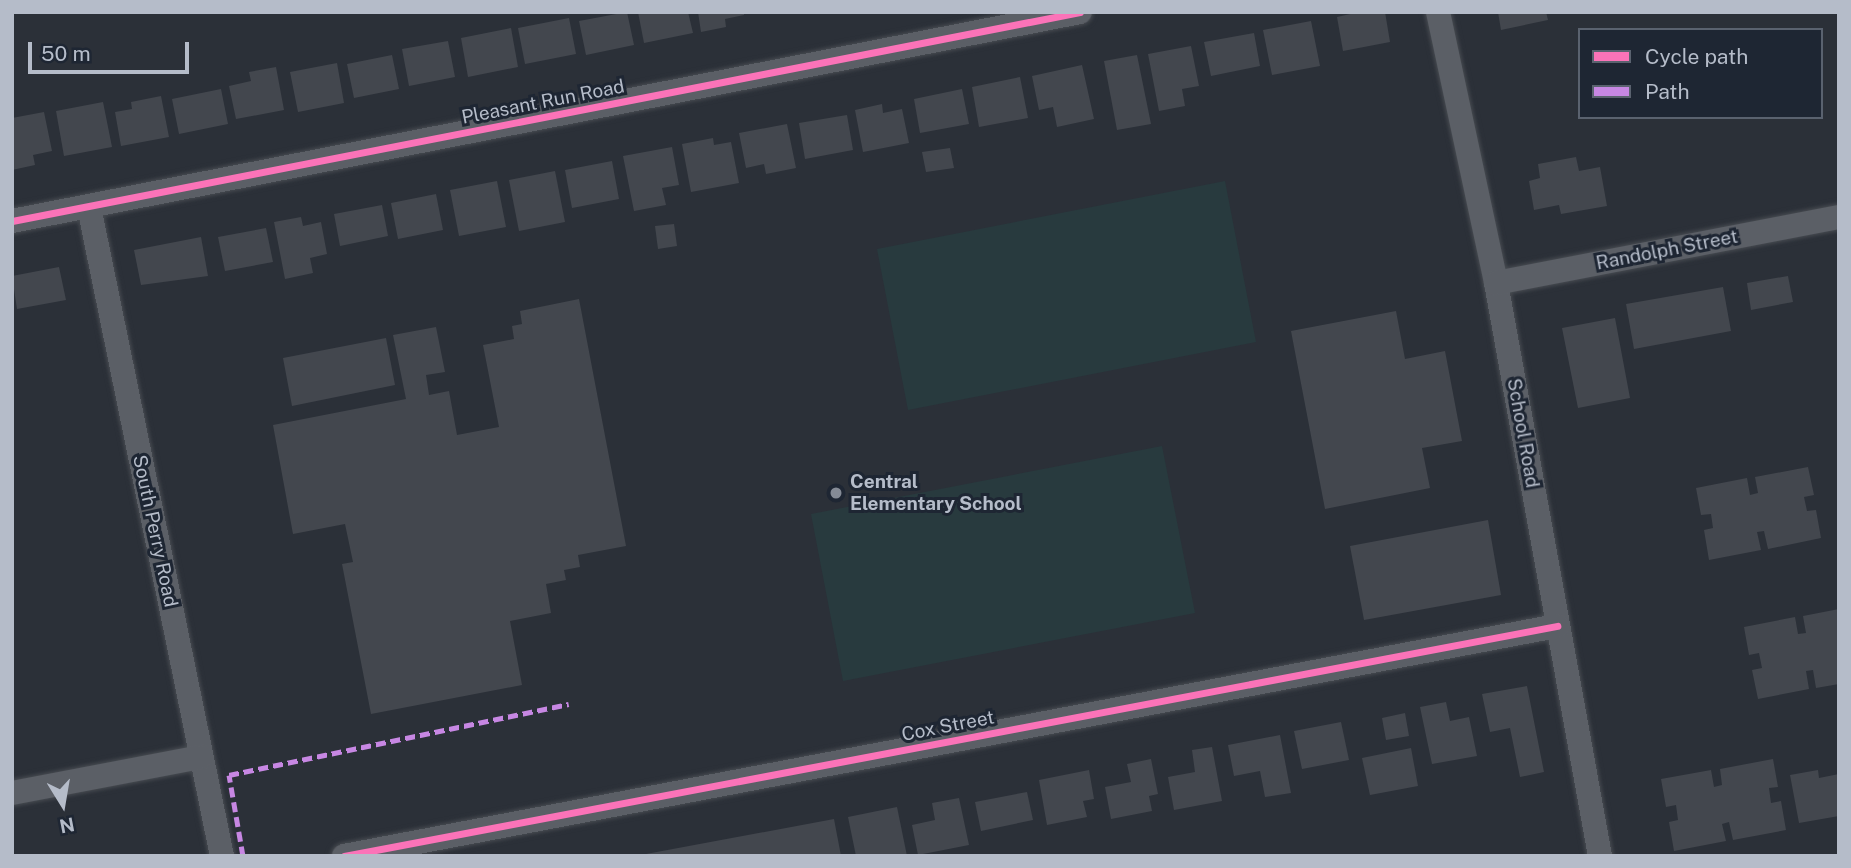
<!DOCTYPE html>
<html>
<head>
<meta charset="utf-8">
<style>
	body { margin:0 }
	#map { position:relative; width:1851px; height:868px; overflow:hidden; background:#2b3038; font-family:"Public Sans",sans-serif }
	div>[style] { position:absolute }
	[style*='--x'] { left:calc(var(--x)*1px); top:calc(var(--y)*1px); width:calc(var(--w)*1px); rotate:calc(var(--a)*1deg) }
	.green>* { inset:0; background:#283a3e }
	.building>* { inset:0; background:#43474e }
	.roads { filter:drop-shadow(0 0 2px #474b51) drop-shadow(0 0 2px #474b51) }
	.minor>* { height:24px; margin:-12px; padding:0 12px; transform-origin:12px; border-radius:12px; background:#5b5f66 }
	.quiet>* { height:5px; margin-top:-2.5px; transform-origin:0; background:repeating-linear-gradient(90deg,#c787e3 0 10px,transparent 0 15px) }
	.cycleway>* { height:7px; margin:-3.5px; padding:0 3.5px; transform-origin:3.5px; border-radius:3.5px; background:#fb73b8 }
	.dots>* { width:19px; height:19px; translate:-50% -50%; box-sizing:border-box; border:4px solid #1e2633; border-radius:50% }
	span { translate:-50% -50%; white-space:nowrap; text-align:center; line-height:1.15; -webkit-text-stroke:6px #1e2633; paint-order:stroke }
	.street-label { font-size:19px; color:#b5bcc9 }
	.poi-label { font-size:19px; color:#b5bcc9; font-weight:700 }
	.left { translate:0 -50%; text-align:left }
	.frame { position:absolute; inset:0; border:14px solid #b5bcc9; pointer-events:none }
	.legend { position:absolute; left:1578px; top:28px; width:245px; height:91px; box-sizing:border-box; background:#1e2633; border:2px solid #5a626f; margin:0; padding:9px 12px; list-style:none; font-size:21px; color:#b5bcc9 }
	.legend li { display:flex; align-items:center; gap:14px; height:35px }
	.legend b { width:35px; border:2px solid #5a626f }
	.north { position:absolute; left:28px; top:770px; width:70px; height:70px; -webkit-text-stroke:5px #1e2633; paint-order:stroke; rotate:169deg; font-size:19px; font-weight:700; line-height:28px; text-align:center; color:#b5bcc9 }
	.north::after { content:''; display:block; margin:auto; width:24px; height:32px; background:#b5bcc9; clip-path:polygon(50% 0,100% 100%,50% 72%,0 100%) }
	.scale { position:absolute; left:28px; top:42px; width:161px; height:32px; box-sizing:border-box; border:4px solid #b5bcc9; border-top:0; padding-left:9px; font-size:21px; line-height:24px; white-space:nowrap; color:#b5bcc9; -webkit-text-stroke:5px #1e2633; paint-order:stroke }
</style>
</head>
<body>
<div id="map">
	<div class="green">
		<div style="clip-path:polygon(1225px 181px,1256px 342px,908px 410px,877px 249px)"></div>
		<div style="clip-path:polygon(1162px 446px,1195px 613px,843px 681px,811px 514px)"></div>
	</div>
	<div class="building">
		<div style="clip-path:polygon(627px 12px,634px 45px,586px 55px,579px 21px)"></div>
		<div style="clip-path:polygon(638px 12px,688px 12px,693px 33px,644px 43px)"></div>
		<div style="clip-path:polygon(698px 12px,744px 12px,744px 15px,725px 19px,726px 27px,701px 32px)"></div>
		<div style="clip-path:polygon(1359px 12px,1385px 12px,1390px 42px,1343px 51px,1337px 17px)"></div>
		<div style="clip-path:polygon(1498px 12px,1546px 12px,1548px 20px,1501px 30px)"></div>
		<div style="clip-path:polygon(569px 18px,576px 54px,525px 64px,518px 28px)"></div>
		<div style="clip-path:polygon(1311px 21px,1320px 66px,1272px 75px,1263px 30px)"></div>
		<div style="clip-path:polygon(511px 28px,518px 67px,468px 77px,461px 38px)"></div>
		<div style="clip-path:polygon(1254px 33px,1260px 66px,1211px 76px,1204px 42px)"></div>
		<div style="clip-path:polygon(448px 41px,455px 77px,409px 86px,402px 49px)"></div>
		<div style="clip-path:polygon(1191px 46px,1199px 86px,1182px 89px,1185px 106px,1159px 111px,1148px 54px)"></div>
		<div style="clip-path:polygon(392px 55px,399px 89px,354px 98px,347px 64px)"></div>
		<div style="clip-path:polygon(1137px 55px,1151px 124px,1117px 130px,1104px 61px)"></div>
		<div style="clip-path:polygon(337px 63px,344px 103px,298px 112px,290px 72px)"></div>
		<div style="clip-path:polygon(1082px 65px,1094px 119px,1057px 127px,1053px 107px,1039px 110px,1032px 76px)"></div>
		<div style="clip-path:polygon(276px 67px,284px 110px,236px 119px,229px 86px,251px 81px,249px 72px)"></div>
		<div style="clip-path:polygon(1020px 77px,1028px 118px,979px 127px,972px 87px)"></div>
		<div style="clip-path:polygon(221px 89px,228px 124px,179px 134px,172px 99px)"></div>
		<div style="clip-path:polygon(962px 89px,969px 124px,920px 133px,914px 99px)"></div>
		<div style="clip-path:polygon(161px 96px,169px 137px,121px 146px,115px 112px,132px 109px,131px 102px)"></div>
		<div style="clip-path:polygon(103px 102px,112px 147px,64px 156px,56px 111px)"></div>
		<div style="clip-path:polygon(882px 104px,883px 113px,902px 109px,909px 143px,863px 152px,855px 110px)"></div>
		<div style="clip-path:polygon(44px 112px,52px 151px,33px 155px,35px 165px,12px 170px,12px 118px)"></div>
		<div style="clip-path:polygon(847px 115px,853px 150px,805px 159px,799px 123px)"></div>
		<div style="clip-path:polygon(787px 124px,796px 168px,766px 174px,764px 164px,746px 168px,739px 133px)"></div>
		<div style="clip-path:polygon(713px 138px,714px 145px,731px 142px,739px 183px,691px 192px,682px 144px)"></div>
		<div style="clip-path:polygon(672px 147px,679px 185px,662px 188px,666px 205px,634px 211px,623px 156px)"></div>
		<div style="clip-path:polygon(950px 148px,954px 168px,926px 172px,922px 152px)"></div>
		<div style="clip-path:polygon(1576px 157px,1579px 171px,1600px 167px,1607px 206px,1561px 214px,1559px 205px,1534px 210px,1529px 181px,1540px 178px,1538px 164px)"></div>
		<div style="clip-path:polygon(612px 161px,619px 199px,572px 208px,565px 170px)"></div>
		<div style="clip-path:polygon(555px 171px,565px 222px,519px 231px,509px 180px)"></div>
		<div style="clip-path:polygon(497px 181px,506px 227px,459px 236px,450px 190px)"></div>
		<div style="clip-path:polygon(436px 194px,443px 230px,398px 239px,391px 203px)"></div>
		<div style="clip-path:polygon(382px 205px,388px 236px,340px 246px,334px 214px)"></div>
		<div style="clip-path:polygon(301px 217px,303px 226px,321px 222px,327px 254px,310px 258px,313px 273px,285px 279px,274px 222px)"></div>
		<div style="clip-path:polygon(674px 224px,677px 246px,658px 249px,655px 226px)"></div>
		<div style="clip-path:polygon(266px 228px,273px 262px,225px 271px,218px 237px)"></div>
		<div style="clip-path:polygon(201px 237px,208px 276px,141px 285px,134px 250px)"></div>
		<div style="clip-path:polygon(59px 267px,66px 300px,17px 309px,12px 276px)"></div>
		<div style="clip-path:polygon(1788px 276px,1793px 302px,1751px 310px,1747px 283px)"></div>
		<div style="clip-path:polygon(1723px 287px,1731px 331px,1634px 349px,1626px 304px)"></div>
		<div style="clip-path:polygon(579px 299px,626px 546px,578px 555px,580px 567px,564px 570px,566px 580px,546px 584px,551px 613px,510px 621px,522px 685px,371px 714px,342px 564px,353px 562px,345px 524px,293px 534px,273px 425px,406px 399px,393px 335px,436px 327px,445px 372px,426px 375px,429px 395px,449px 391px,457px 435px,499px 427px,483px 345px,514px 339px,512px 326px,522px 324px,520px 311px)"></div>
		<div style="clip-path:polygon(1396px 311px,1405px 359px,1445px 351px,1462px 441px,1422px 448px,1430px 488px,1325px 509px,1291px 331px)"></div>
		<div style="clip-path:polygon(1615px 318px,1630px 398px,1578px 408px,1562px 328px)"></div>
		<div style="clip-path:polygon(386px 338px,395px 385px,292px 406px,283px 358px)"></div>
		<div style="clip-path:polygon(1808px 467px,1814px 495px,1804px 497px,1807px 511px,1816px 510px,1821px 538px,1768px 549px,1764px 531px,1757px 532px,1761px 550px,1709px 560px,1704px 530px,1713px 528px,1711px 514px,1701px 515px,1696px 488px,1747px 478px,1750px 495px,1758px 493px,1755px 477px)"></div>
		<div style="clip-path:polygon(1488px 520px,1501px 595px,1364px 620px,1350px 546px)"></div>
		<div style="clip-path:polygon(1839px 609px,1839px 684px,1816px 688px,1813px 670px,1806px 671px,1809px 689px,1758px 699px,1752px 670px,1762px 668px,1759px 653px,1749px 655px,1744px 627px,1795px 617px,1798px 634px,1806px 633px,1803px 616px)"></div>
		<div style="clip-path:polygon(1527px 686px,1544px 772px,1520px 777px,1510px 728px,1490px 732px,1482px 694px)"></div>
		<div style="clip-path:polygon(1446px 702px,1450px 721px,1469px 717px,1477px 756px,1432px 764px,1420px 707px)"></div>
		<div style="clip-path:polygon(1405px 713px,1409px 736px,1386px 740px,1382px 718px)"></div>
		<div style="clip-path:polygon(1341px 722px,1349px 760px,1302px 769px,1294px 731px)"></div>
		<div style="clip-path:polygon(1280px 735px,1291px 793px,1265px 797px,1260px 771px,1234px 776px,1228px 745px)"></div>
		<div style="clip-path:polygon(1212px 747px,1222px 801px,1174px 810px,1168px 777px,1195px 772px,1192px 750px)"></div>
		<div style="clip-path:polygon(1411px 748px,1418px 786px,1370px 795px,1362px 758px)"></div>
		<div style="clip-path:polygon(1151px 759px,1158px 794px,1149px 796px,1152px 811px,1111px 819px,1105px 787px,1131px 782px,1127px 764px)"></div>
		<div style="clip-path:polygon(1773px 759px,1778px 787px,1769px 788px,1771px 803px,1781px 801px,1786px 830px,1733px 840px,1729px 822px,1722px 824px,1726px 841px,1674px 851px,1669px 822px,1678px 820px,1676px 805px,1666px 807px,1661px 779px,1711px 770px,1714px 787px,1722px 785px,1720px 769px)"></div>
		<div style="clip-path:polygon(1089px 770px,1094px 799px,1083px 801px,1087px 817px,1047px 825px,1039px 780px)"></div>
		<div style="clip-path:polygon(1818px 770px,1819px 778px,1839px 774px,1839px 816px,1799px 823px,1790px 775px)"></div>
		<div style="clip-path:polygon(1027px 792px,1033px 820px,981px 831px,975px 802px)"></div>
		<div style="clip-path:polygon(959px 798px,969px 845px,918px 855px,912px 825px,935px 820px,932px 803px)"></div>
		<div style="clip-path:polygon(897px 807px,907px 856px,856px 856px,848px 817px)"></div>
		<div style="clip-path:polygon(834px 819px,841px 856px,646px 856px,646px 854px)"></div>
	</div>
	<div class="roads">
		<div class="minor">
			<div style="--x:1438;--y:12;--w:277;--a:77.9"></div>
			<div style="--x:1496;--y:283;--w:582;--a:79.71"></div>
			<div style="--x:89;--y:207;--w:662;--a:78.42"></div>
			<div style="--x:12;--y:221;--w:1088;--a:-11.07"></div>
			<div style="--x:1496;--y:283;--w:349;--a:-10.9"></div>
			<div style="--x:12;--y:793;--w:192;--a:-10.8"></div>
			<div style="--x:344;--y:856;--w:1235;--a:-10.74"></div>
		</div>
	</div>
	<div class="quiet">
		<div style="--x:243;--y:856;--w:82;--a:-99.8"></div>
		<div style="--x:229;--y:775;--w:347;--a:-11.8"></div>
	</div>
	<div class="cycleway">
		<div style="--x:12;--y:221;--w:1088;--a:-11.07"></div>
		<div style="--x:344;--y:856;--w:1235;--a:-10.74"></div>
	</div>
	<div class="dots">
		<div style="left:836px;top:493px;background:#858b96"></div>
	</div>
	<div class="street-label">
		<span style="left:543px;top:102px;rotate:-11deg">Pleasant Run Road</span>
		<span style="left:1667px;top:250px;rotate:-11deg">Randolph Street</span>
		<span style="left:1523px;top:433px;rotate:80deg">School Road</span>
		<span style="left:155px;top:531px;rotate:78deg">South Perry Road</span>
		<span style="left:948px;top:726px;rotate:-11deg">Cox Street</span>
	</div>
	<div class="poi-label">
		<span class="left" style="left:850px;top:493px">Central<br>Elementary School</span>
	</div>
	<div class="frame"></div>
	<ul class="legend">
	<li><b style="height:9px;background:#fb73b8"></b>Cycle path</li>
	<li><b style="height:9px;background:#c787e3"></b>Path</li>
	</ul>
	<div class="north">N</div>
	<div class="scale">50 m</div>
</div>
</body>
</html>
